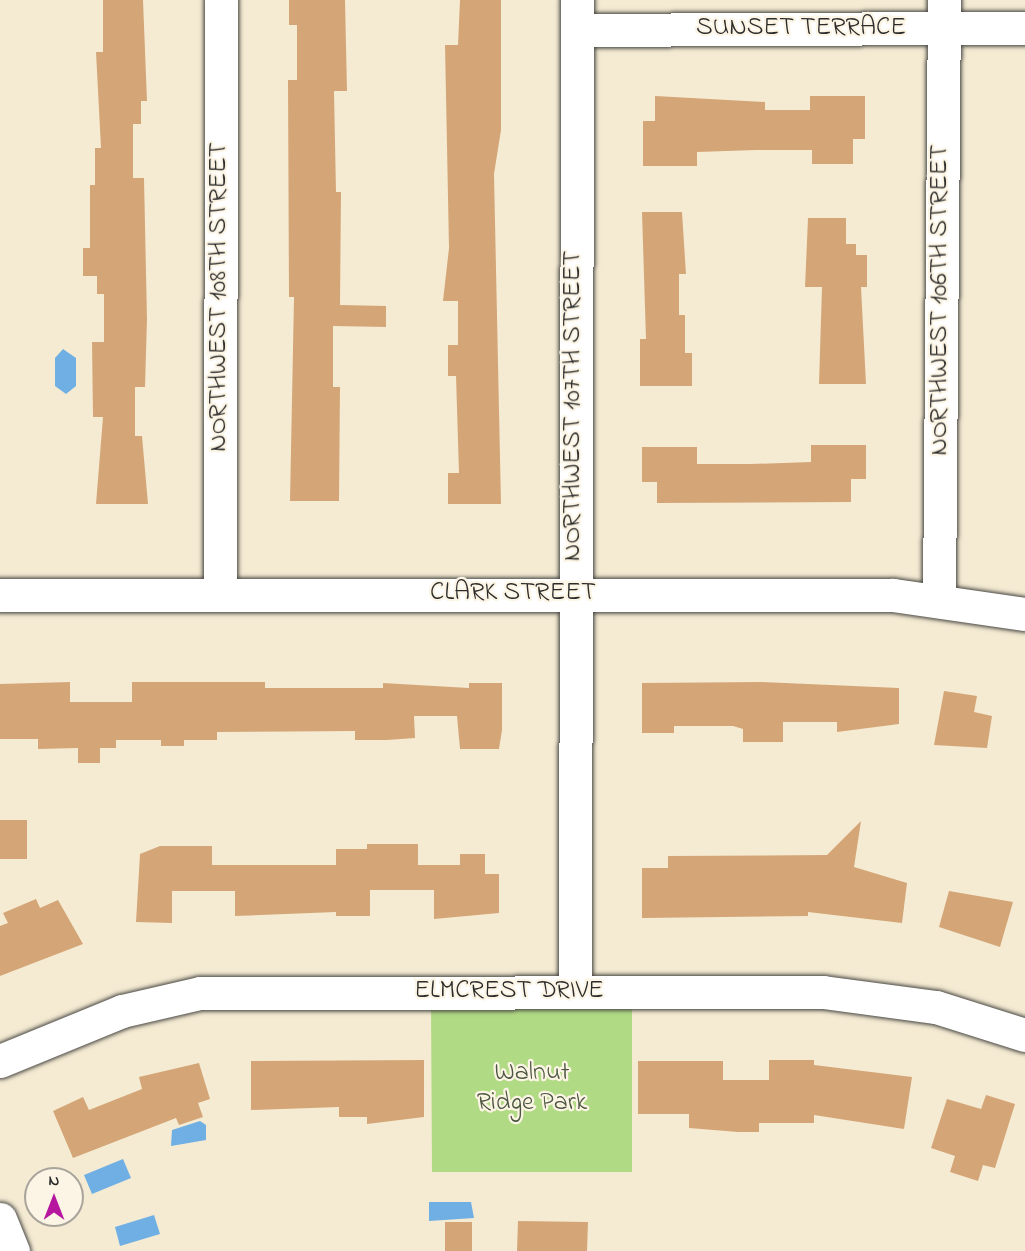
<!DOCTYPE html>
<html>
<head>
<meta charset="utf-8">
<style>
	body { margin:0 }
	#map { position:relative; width:1025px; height:1251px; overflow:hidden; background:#f5ebd3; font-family:"Indie Flower",sans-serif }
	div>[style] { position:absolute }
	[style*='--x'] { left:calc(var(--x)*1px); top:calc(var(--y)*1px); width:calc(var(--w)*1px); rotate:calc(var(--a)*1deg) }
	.green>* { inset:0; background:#b1da84 }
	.water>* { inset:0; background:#6fafe3 }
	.building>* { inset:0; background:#d4a677 }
	.roads { filter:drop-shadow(0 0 2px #494844) drop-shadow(0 0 2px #494844) }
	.minor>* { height:33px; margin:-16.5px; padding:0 16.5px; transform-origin:16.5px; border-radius:16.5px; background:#fff }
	span { translate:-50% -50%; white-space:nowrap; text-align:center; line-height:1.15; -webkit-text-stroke:4.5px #fcf5e5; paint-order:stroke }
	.street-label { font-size:26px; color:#2b2b2b }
	.park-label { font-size:26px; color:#4c5741 }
	.north { position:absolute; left:24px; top:1167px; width:60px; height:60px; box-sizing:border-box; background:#fcf5e5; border:2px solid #a8a49b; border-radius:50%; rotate:0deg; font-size:16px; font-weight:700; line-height:24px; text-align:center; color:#2b2b2b }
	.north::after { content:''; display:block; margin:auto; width:21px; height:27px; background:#b5179e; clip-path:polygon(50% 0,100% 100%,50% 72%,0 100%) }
</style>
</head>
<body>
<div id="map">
	<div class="green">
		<div style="clip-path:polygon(431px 1005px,632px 1005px,632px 1172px,432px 1172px)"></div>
	</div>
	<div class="water">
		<div style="clip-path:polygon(63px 349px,76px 358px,76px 386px,66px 394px,55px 386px,55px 358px)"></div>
		<div style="clip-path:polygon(200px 1121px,206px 1125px,206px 1140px,171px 1146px,172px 1130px)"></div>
		<div style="clip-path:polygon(123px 1159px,131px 1178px,92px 1194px,84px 1175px)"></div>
		<div style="clip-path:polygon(429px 1202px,471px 1202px,474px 1218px,429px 1221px)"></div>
		<div style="clip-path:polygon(154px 1215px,160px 1234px,120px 1246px,115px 1227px)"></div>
	</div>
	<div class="building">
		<div style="clip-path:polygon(103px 0,143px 0,147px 101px,141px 101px,141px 124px,133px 124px,133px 178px,144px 178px,147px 319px,145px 387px,135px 387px,135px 436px,142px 436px,148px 504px,96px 504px,103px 417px,93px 417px,92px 342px,104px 342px,104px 294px,97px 294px,97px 276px,83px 276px,83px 248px,90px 248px,90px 185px,95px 185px,95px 148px,101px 148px,96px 52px,103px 52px)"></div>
		<div style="clip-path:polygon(289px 0,345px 0,347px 91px,334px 91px,336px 192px,341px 192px,340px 305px,386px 306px,386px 327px,333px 326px,333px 387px,340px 387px,339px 501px,290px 501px,294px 297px,289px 297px,288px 80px,297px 80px,297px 25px,289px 25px)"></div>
		<div style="clip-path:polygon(460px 0,501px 0,501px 130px,494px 174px,501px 504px,448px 504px,448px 473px,459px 473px,456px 376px,448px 376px,448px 345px,458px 345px,458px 301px,443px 301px,449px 248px,445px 45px,458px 45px)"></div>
		<div style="clip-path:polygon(655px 96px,765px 102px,765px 110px,810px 110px,810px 96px,865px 96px,865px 139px,853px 139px,853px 164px,812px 164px,812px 150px,756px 150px,697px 152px,697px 166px,643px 166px,643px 121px,655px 121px)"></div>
		<div style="clip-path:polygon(642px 212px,682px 212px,686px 274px,679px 274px,679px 315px,685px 315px,685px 353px,692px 353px,692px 386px,640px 386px,640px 339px,646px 339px)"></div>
		<div style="clip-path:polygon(808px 218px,846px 218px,846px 244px,856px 244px,856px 255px,867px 255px,867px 287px,861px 287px,866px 384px,819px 384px,822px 287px,805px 287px)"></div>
		<div style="clip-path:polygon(811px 445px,866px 445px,866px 479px,851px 479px,851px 502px,657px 503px,657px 482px,642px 482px,642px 447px,697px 447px,697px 464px,751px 464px,811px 462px)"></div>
		<div style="clip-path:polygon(70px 682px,70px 702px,132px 702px,132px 682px,265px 682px,265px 688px,383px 688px,383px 683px,469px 688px,469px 683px,502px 683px,502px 730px,499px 749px,460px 749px,457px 716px,414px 716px,415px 738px,387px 740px,355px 740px,355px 731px,217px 732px,217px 740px,184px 740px,184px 746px,161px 746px,161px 740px,116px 740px,116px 748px,100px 748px,100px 763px,78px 763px,78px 748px,38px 749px,38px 739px,0 739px,0 684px)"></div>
		<div style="clip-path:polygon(761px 682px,899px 688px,899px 724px,837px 732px,837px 722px,783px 722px,783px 742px,743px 742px,743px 729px,733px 726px,674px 726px,674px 733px,642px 733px,642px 683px)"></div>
		<div style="clip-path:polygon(944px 691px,977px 696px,974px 712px,992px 716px,987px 748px,934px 745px)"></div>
		<div style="clip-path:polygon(0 820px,27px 820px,27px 859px,0 859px)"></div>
		<div style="clip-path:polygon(861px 821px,854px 867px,907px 883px,902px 923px,808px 912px,808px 916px,642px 918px,642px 868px,668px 868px,668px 856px,827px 855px)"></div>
		<div style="clip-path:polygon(367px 844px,418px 844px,418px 865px,460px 865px,460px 854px,485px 854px,485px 874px,499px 874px,499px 913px,434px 919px,434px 890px,370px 890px,370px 916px,336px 916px,336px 912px,235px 916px,235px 891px,172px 891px,172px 923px,136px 922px,140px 854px,160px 846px,212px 846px,212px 865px,336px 865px,336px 849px,367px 849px)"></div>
		<div style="clip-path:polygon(949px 891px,1013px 902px,1000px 947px,939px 927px)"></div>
		<div style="clip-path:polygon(36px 899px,40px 908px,58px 900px,83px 944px,0 976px,0 926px,8px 923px,3px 913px)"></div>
		<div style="clip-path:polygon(424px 1060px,424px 1117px,367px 1124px,367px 1117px,339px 1117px,339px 1107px,251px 1110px,251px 1061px)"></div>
		<div style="clip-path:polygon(769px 1060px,814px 1060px,814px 1065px,912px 1077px,904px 1129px,814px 1115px,814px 1123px,759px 1123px,759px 1132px,738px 1132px,689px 1128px,689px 1114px,638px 1114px,638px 1061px,723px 1061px,723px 1080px,769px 1080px)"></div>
		<div style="clip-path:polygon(199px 1063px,210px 1099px,198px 1103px,203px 1117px,179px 1125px,176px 1118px,73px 1158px,53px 1111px,83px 1097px,89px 1110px,142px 1089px,139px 1077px)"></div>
		<div style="clip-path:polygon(986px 1095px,1015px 1104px,995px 1168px,983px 1165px,978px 1181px,950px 1172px,955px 1156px,931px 1148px,947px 1099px,981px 1109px)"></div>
		<div style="clip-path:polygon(518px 1221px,588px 1222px,587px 1251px,517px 1251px)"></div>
		<div style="clip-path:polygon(445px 1222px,472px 1222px,472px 1251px,445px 1251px)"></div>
	</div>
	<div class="roads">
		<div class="minor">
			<div style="--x:577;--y:30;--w:448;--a:-0.3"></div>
			<div style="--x:0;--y:595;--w:893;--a:0"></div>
			<div style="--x:893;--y:595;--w:133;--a:8.2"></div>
			<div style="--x:220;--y:595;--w:595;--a:-89.9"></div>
			<div style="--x:939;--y:599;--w:599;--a:-89.52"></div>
			<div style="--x:575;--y:992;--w:992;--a:-89.88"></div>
			<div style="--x:0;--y:1061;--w:132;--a:-22.3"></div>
			<div style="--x:122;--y:1011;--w:80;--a:-13"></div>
			<div style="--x:200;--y:993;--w:623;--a:-0.09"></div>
			<div style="--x:823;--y:992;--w:114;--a:7.6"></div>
			<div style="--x:936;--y:1007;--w:93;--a:17.5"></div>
			<div style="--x:0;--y:1219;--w:35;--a:68"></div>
		</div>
	</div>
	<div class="street-label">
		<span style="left:801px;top:29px">SUNSET TERRACE</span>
		<span style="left:220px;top:297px;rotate:-90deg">NORTHWEST 108TH STREET</span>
		<span style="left:941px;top:300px;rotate:-90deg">NORTHWEST 106TH STREET</span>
		<span style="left:574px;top:406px;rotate:-90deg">NORTHWEST 107TH STREET</span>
		<span style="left:513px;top:594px">CLARK STREET</span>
		<span style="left:509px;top:992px">ELMCREST DRIVE</span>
	</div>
	<div class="park-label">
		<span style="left:532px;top:1089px">Walnut<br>Ridge Park</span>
	</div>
	<div class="north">N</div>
</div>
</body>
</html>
